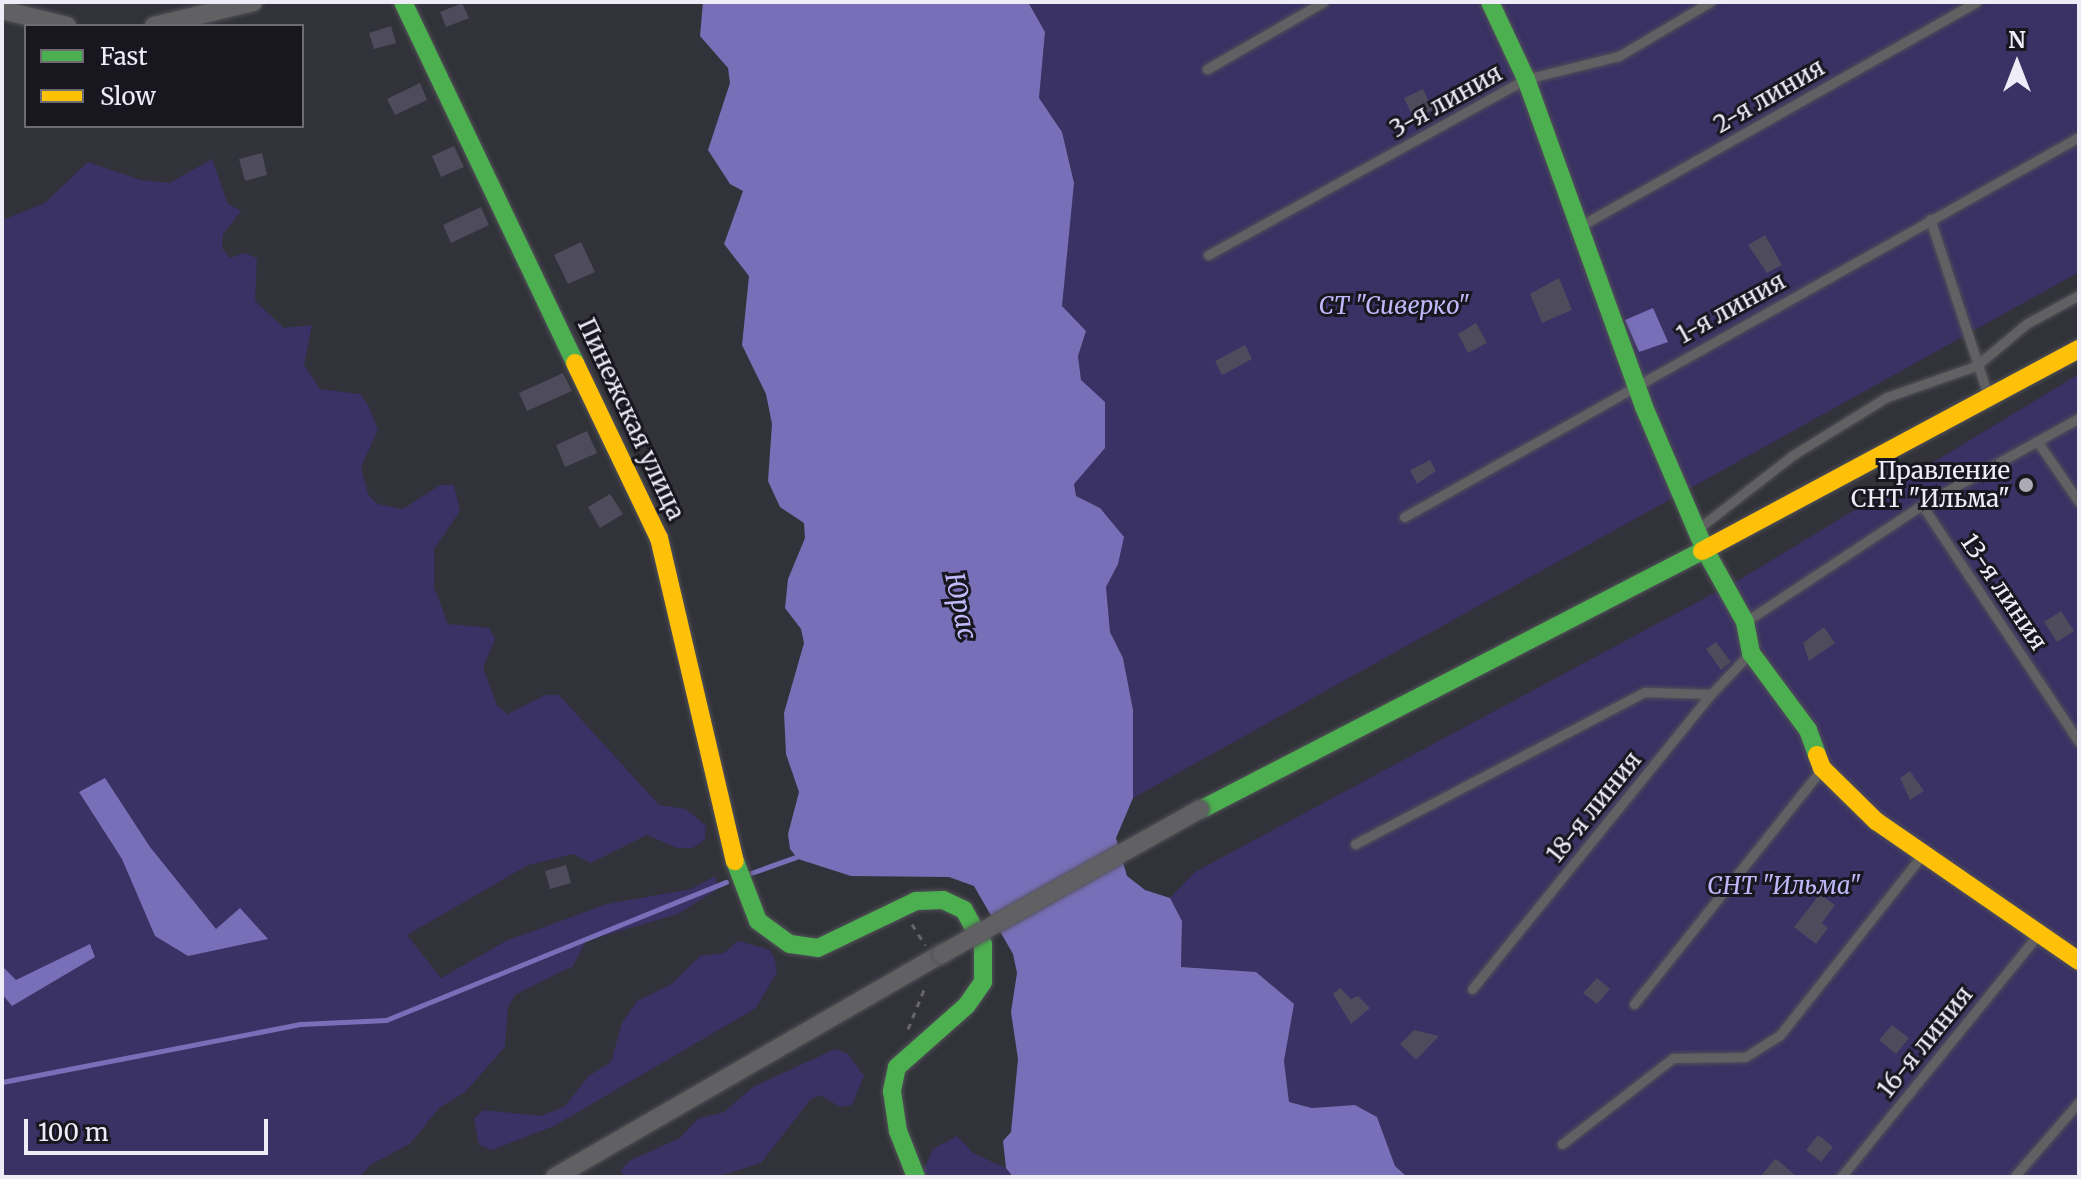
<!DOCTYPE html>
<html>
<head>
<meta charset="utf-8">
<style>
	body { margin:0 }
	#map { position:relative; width:2081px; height:1179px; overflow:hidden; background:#32323a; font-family:Merriweather,serif }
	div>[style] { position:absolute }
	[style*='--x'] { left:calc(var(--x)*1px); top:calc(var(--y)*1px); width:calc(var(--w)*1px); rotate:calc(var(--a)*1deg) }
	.green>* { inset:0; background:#3a3164 }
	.water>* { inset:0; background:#796fb8 }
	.stream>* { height:5px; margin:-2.5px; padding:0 2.5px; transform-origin:2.5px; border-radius:2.5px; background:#796fb8 }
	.building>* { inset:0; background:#4e4b5d }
	.path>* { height:3px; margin-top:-1.5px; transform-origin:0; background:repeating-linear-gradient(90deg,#66666a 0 6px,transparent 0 12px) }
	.roads { filter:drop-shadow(0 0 2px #515157) drop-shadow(0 0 2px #515157) }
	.lane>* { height:9px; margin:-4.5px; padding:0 4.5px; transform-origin:4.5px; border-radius:4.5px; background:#616164 }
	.street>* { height:18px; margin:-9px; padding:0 9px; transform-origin:9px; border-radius:9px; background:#616164 }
	.fast>* { height:18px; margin:-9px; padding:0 9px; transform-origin:9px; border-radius:9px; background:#4caf50 }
	.slow>* { height:18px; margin:-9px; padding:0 9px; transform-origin:9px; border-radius:9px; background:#ffc107 }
	.bridges { filter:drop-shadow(0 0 2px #515157) drop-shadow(0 0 2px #515157) }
	.street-bridge>* { height:18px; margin:-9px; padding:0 9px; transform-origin:9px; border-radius:9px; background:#616164 }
	.dots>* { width:22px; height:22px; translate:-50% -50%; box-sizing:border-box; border:4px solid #18171f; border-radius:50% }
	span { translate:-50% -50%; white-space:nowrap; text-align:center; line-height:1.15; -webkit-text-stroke:6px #18171f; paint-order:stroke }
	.street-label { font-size:24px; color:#edecf7 }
	.park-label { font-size:24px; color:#beb8f8; font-style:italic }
	.poi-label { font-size:24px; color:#edecf7 }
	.right { translate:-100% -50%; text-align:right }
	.water-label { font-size:26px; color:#c1bbfa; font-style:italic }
	.frame { position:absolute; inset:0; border:4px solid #edecf7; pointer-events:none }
	.legend { position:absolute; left:24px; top:24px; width:280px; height:104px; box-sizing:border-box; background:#18171f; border:2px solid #6d6c75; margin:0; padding:10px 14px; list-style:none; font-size:24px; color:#edecf7 }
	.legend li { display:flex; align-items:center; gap:16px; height:40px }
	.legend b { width:40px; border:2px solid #6d6c75 }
	.north { position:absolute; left:1977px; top:24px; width:80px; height:80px; -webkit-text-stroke:6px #18171f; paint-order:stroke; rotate:0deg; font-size:22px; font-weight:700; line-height:32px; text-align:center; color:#edecf7 }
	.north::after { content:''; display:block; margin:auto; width:28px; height:36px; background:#edecf7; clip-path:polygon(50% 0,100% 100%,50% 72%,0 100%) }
	.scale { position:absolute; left:24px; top:1119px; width:244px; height:36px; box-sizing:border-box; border:4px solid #edecf7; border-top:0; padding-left:10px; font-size:24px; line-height:28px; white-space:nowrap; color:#edecf7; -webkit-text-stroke:6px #18171f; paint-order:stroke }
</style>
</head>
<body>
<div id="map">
	<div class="green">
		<div style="clip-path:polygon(1028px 2px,2079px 2px,2079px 272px,1133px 798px,1133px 710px,1123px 658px,1110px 632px,1106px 587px,1118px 564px,1100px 508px,1076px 496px,1073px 483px,1104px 448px,1081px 380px,1078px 356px,1086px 331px,1062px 306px,1074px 182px,1062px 132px,1039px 98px,1045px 32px)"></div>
		<div style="clip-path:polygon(212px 159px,228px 204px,241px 211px,223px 234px,222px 248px,230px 258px,244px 253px,257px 258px,255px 301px,284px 328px,312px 325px,304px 365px,320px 389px,360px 394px,368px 405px,378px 429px,361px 468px,368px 494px,377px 504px,403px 509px,440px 485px,454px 485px,460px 511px,434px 549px,434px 587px,448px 624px,489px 628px,495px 639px,483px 667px,497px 706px,508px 714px,545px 695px,559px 695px,659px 805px,686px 809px,706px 826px,705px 839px,693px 848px,677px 848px,647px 835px,591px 863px,573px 854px,528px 865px,407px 935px,441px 978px,506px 941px,607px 904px,691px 889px,716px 876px,716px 890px,678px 914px,586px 941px,573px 966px,515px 995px,508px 1007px,505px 1047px,465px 1092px,439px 1108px,410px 1144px,370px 1165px,360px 1177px,2px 1177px,2px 220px,45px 203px,88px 162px,141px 180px,170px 183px)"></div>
		<div style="clip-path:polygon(2079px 374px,2079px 1177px,1407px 1177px,1395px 1166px,1377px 1117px,1355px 1105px,1312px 1108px,1289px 1102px,1284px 1061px,1293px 1004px,1256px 972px,1181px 967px,1182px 921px,1170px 898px,1195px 872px,1744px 577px)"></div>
		<div style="clip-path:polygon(738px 941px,770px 950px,775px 960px,777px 972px,756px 1008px,554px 1126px,492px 1150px,479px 1145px,474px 1119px,483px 1110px,541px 1116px,564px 1107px,589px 1076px,611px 1062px,622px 1023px,637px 1001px,673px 983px,700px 956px,724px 953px)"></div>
		<div style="clip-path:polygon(835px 1049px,848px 1054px,864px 1076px,852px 1105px,840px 1107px,820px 1095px,810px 1100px,761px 1163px,716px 1177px,625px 1177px,621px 1171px,629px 1161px,680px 1138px,698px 1119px,724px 1112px,753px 1087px)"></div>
		<div style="clip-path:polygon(957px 1136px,973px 1153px,1006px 1168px,1013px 1177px,925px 1177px,923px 1171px,933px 1149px)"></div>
	</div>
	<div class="water">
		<div style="clip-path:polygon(703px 2px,1028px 2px,1045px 32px,1039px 98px,1062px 132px,1074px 183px,1062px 306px,1086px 331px,1078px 356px,1081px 380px,1105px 402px,1105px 448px,1074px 484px,1076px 496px,1100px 508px,1124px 537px,1118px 564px,1106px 587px,1110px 632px,1123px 658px,1133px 710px,1133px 798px,1116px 838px,1127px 876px,1145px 890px,1170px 898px,1182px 921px,1181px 967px,1256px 972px,1294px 1004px,1284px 1061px,1289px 1102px,1312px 1108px,1355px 1105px,1377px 1117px,1395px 1166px,1407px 1177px,1013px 1177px,1006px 1168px,1003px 1141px,1011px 1132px,1018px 1059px,1011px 1012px,1017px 973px,1013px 954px,974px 886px,949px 877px,851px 876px,798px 859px,790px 849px,788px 834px,799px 792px,786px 754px,784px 713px,804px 643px,801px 629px,785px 608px,788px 579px,805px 538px,804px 523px,780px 507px,768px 481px,772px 424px,766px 394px,742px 345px,749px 276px,724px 244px,743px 191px,730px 184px,708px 150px,730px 83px,728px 68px,700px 36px)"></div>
		<div style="clip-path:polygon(1653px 308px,1668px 342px,1639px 352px,1625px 320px)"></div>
		<div style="clip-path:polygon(105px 778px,150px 847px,216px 929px,240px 908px,268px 939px,188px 956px,155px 936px,122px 859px,79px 792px)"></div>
		<div style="clip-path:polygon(90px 944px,95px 957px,12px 1006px,2px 994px,2px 966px,16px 980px)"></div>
	</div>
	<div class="stream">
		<div style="--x:751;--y:873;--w:48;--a:-19.6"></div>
		<div style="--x:2;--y:1082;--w:305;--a:-11"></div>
		<div style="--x:301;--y:1024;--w:85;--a:-2.7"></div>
		<div style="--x:386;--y:1020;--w:367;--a:-22.1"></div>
	</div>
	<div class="building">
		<div style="clip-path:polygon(462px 3px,469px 18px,446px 27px,440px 12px)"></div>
		<div style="clip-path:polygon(391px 26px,396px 43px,374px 49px,369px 33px)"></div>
		<div style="clip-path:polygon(420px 83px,427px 100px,395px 115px,387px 99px)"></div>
		<div style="clip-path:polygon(1423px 89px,1433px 110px,1414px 119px,1404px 98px)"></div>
		<div style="clip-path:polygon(454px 146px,464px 167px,441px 177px,432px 156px)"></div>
		<div style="clip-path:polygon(262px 153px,267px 175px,245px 181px,239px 159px)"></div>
		<div style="clip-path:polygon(481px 207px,489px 225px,451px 243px,443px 225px)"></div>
		<div style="clip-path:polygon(1765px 235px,1782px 265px,1767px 273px,1748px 245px)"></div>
		<div style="clip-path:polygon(581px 242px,595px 272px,568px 284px,554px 255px)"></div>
		<div style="clip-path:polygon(1559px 278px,1572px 310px,1542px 323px,1530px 294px)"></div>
		<div style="clip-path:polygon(1476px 323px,1487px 343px,1468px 353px,1458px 334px)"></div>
		<div style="clip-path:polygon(1245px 345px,1252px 359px,1222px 375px,1215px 361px)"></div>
		<div style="clip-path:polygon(563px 373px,572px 391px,527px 411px,519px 393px)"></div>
		<div style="clip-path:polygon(587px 431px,597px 453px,565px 467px,556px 445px)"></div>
		<div style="clip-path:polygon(1430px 460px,1436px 471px,1417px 484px,1410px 470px)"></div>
		<div style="clip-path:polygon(610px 494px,623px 514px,600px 528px,588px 507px)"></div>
		<div style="clip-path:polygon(2061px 611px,2074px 631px,2057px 642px,2044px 622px)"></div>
		<div style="clip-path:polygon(1824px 627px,1835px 643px,1809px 661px,1803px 643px)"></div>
		<div style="clip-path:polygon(1716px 642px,1731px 662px,1721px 670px,1706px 649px)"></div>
		<div style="clip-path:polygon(1910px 771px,1924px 791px,1910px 800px,1900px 778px)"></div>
		<div style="clip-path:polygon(566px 865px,571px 883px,550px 889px,545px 871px)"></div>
		<div style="clip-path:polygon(1820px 894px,1835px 905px,1822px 923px,1828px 928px,1816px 944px,1794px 927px)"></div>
		<div style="clip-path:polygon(1597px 978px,1610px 989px,1597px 1004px,1583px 993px)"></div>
		<div style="clip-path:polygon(1340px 988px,1351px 999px,1358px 996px,1370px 1008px,1351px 1024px,1333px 994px)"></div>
		<div style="clip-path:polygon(1892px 1025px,1909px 1038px,1896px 1054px,1879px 1040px)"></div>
		<div style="clip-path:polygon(1414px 1030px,1439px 1036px,1416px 1060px,1400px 1044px)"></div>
		<div style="clip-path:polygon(1818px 1135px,1833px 1147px,1821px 1162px,1806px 1150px)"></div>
		<div style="clip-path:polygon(1775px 1159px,1779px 1161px,1797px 1177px,1760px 1177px)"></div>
	</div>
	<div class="path">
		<div style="--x:912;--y:924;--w:25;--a:58"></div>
		<div style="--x:908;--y:1029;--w:48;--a:-67.8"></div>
	</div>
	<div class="roads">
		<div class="lane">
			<div style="--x:1207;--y:69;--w:134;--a:-30"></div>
			<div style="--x:1930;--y:219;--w:185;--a:71.8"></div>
			<div style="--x:1582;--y:225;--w:453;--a:-29.5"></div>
			<div style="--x:1208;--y:255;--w:363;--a:-29"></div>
			<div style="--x:1526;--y:79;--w:96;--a:-13.9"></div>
			<div style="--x:1619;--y:56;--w:106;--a:-30.7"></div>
			<div style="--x:2037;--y:441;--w:74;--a:55.5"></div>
			<div style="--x:1922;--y:505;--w:284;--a:56.5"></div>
			<div style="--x:1404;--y:517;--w:775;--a:-29.38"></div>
			<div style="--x:1699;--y:528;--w:119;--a:-37.8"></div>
			<div style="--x:1793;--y:455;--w:110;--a:-31.7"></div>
			<div style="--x:1887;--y:397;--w:94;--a:-19.2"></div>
			<div style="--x:1976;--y:366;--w:65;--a:-40"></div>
			<div style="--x:2026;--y:324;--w:60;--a:-28.7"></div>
			<div style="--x:1748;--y:620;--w:209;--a:-33.5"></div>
			<div style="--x:1922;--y:505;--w:179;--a:-29"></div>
			<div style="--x:1355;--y:844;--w:327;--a:-27.7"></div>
			<div style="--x:1645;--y:692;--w:66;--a:1.7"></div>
			<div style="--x:1472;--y:989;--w:380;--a:-51"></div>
			<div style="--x:1711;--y:694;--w:54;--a:-46.5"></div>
			<div style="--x:1634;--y:1004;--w:298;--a:-51.4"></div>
			<div style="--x:1562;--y:1144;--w:140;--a:-37.8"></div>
			<div style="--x:1673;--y:1058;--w:72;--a:-0.8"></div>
			<div style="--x:1745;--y:1057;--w:41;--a:-32.2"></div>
			<div style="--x:1780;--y:1035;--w:229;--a:-51.7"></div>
			<div style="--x:1841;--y:1177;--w:312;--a:-50.9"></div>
			<div style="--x:2014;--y:1177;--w:99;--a:-49.1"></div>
		</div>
		<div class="street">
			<div style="--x:2;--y:10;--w:67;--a:13.8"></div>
			<div style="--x:154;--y:26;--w:102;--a:-13.6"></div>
			<div style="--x:555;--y:1177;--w:447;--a:-30"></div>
		</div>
		<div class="fast">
			<div style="--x:403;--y:2;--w:400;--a:64.5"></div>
			<div style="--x:1490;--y:2;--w:85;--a:64.9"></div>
			<div style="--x:1526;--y:79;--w:349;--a:70.2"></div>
			<div style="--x:1644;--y:407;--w:155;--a:66.9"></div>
			<div style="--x:1705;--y:550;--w:82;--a:60.9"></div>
			<div style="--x:1745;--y:622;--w:32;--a:79"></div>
			<div style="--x:1751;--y:653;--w:96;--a:53.5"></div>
			<div style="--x:1808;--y:730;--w:27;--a:70"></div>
			<div style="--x:1204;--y:808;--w:560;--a:-27.3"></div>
			<div style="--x:735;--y:861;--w:64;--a:69"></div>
			<div style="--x:758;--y:921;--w:39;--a:36"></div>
			<div style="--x:790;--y:944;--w:28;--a:8"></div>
			<div style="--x:818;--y:948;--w:109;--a:-25.6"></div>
			<div style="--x:916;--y:901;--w:27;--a:-2"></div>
			<div style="--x:943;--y:900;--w:23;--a:25"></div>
			<div style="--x:964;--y:910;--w:39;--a:61"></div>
			<div style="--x:983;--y:944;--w:38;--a:90"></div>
			<div style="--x:983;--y:982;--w:29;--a:125"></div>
			<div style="--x:966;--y:1006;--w:92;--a:138.5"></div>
			<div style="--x:897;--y:1067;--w:25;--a:102"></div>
			<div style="--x:892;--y:1091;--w:40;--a:81.5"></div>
			<div style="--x:898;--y:1131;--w:49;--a:68.6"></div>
		</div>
		<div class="slow">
			<div style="--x:575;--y:363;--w:194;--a:64.4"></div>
			<div style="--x:659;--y:538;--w:332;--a:76.8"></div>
			<div style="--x:1702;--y:551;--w:428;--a:-28.2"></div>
			<div style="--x:1817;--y:755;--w:14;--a:69"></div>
			<div style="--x:1822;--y:768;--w:76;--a:44.5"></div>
			<div style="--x:1876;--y:821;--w:247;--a:34.6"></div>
		</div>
	</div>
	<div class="bridges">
		<div class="street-bridge">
			<div style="--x:942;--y:954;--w:295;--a:-29.3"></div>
		</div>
	</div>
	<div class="dots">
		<div style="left:2026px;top:485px;background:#acabb5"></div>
	</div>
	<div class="street-label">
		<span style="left:1769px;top:96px;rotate:-30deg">2-я линия</span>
		<span style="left:1446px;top:101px;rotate:-29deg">3-я линия</span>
		<span style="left:1731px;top:308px;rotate:-29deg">1-я линия</span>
		<span style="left:631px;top:419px;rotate:65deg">Пинежская улица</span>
		<span style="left:2004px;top:592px;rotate:56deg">13-я линия</span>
		<span style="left:1594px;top:807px;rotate:-51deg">18-я линия</span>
		<span style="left:1925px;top:1042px;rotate:-51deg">16-я линия</span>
	</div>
	<div class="park-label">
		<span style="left:1394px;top:306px">СТ "Сиверко"</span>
		<span style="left:1784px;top:886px">СНТ "Ильма"</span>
	</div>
	<div class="poi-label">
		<span class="right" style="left:2010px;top:485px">Правление<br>СНТ "Ильма"</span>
	</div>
	<div class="water-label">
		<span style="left:961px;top:606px;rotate:78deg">Юрас</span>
	</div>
	<div class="frame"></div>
	<ul class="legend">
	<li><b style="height:10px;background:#4caf50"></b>Fast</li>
	<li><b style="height:10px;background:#ffc107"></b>Slow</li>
	</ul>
	<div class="north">N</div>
	<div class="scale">100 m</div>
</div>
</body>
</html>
